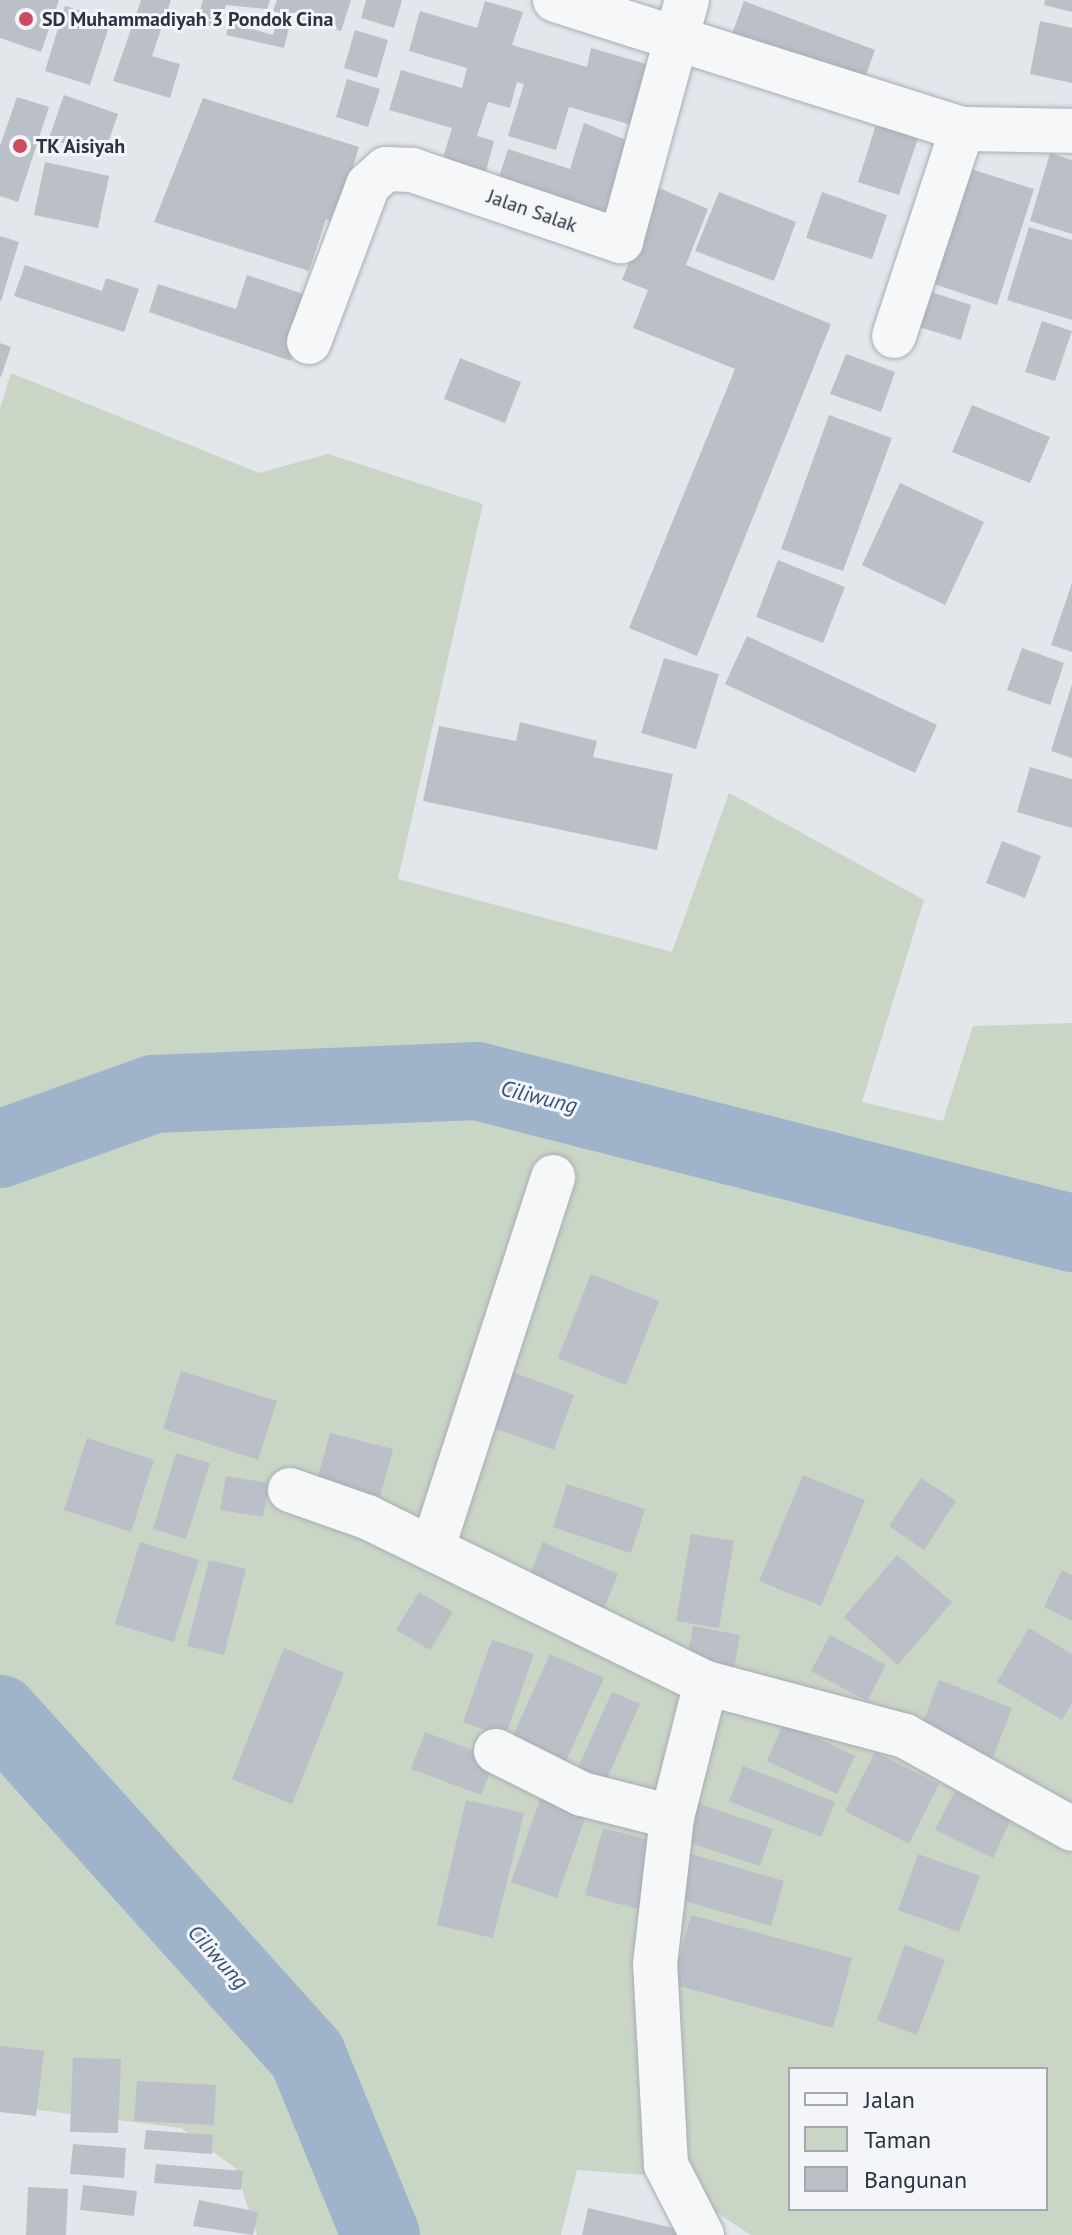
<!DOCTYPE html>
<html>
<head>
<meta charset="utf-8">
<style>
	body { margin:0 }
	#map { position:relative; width:1072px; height:2235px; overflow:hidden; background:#e3e6eb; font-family:"PT Sans",sans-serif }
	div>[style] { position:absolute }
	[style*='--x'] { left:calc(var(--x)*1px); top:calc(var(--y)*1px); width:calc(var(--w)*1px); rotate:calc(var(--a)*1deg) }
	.green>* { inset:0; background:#c9d5c5 }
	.river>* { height:78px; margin:-39px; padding:0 39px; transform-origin:39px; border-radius:39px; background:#9fb4ca }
	.building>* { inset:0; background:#bbbfc8 }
	.roads { filter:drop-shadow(0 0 2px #a8adb5) drop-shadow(0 0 2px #a8adb5) }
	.minor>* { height:44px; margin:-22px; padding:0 22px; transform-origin:22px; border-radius:22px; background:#f6f7f9 }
	.dots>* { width:22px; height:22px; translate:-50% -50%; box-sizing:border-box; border:4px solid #f3f5f8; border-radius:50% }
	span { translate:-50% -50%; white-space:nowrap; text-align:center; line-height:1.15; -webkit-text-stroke:6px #f3f5f8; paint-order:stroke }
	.poi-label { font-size:20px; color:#2b3443; font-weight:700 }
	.left { translate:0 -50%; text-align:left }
	.street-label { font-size:20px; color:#2b3443 }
	.water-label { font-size:22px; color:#365277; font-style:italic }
	.legend { position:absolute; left:788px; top:2067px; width:260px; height:144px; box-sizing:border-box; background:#f3f5f8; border:2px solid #a3a8b0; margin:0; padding:10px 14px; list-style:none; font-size:24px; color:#2b3443 }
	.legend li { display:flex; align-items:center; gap:16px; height:40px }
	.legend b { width:40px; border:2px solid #a3a8b0 }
</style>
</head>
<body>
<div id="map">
	<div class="green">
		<div style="clip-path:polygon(evenodd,11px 373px,259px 473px,328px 454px,483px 504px,398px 879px,672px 952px,729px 793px,924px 900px,862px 1102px,943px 1121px,973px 1026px,1072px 1023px,1072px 2235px,751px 2235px,661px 2176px,577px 2170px,561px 2235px,257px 2235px,235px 2168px,181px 2128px,0 2105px,0 409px,11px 373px,790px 2069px,1046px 2069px,1046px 2209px,790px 2209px,790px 2069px)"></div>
	</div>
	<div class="river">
		<div style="--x:0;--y:1149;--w:164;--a:-19.7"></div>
		<div style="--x:154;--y:1094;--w:323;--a:-2.3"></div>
		<div style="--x:477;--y:1081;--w:614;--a:14.33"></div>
		<div style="--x:0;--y:1714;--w:459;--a:48"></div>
		<div style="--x:307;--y:2055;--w:195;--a:67.7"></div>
	</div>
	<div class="building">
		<div style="clip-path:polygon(0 0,59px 0,41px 52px,0 38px)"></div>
		<div style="clip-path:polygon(141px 0,171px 0,152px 56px,180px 64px,170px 98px,113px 81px)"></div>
		<div style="clip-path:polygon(203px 0,270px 0,267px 9px,226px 5px,217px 29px,196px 22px)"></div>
		<div style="clip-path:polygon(277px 0,351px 0,341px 31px,273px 11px)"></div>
		<div style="clip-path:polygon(366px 0,402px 0,394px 28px,361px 18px)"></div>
		<div style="clip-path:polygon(1045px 0,1072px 0,1072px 12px,1044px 5px)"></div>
		<div style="clip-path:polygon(485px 1px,523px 12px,512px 45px,587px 67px,591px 48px,653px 66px,635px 126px,569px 107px,556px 150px,508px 136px,524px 84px,517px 82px,510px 108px,488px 102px,477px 136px,494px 141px,486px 171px,443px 158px,452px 128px,389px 110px,401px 70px,462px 88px,467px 68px,409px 51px,420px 11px,477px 28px)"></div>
		<div style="clip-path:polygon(744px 1px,875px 50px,862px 86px,731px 37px)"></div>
		<div style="clip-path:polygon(65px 6px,111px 20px,90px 85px,45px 71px)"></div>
		<div style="clip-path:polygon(278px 16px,291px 20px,284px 48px,226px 35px,229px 22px,273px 35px)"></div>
		<div style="clip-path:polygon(1040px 21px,1072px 28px,1072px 83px,1030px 74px)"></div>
		<div style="clip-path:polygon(355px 30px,388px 40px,377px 78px,344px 68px)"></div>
		<div style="clip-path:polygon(347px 79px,380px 89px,368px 127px,336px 117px)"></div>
		<div style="clip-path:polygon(64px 95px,118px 114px,103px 157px,49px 138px)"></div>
		<div style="clip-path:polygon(17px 97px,49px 107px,18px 202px,0 196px,0 146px)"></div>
		<div style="clip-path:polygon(203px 98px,359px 147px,336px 223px,326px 219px,309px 271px,154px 222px)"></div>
		<div style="clip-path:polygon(878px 118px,920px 132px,899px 195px,858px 182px)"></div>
		<div style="clip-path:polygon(584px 123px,631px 142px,605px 217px,496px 186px,508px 149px,570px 169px)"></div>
		<div style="clip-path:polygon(1050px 153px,1072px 160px,1072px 234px,1030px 221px)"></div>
		<div style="clip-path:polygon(45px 162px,109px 176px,98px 228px,34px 215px)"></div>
		<div style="clip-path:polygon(965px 167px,1034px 189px,997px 305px,928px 282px)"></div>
		<div style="clip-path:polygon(659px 188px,708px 209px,686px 265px,831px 324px,697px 656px,629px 628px,735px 369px,633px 328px,648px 290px,622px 280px)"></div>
		<div style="clip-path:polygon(719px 192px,796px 222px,774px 281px,695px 251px)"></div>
		<div style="clip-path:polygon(822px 192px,887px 215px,872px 259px,806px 238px)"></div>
		<div style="clip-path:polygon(1029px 227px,1072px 240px,1072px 320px,1007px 300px)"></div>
		<div style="clip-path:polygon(0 236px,19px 242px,1px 301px,0 301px)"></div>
		<div style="clip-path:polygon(25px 265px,102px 291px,106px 278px,139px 289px,124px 332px,14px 296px)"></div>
		<div style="clip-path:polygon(247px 275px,312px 297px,291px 361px,149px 312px,158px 284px,236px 309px)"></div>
		<div style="clip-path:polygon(925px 290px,971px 305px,961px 340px,913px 325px)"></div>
		<div style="clip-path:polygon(1042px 321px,1072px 331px,1055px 381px,1025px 372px)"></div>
		<div style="clip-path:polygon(0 343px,11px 347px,1px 377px,0 377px)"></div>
		<div style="clip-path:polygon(846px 354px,895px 372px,881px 412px,830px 394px)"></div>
		<div style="clip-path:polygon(460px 358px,521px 382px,505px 423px,444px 399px)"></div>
		<div style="clip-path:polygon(972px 405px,1050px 437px,1030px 483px,952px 452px)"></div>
		<div style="clip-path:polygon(829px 415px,892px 438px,843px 571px,781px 549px)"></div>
		<div style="clip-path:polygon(900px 483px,984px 522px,945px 605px,862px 565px)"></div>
		<div style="clip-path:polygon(778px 560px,845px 587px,823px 643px,756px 617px)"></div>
		<div style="clip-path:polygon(1072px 583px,1072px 652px,1051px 645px)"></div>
		<div style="clip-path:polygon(747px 636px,937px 725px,915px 773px,725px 684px)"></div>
		<div style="clip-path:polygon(1022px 648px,1064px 663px,1050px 705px,1007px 690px)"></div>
		<div style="clip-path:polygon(664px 658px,719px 674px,696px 749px,641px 733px)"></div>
		<div style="clip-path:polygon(1072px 684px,1072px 758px,1051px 751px)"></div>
		<div style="clip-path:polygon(520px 722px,597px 741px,593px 757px,673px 774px,657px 850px,423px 801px,439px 726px,516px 741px)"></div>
		<div style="clip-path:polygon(1030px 767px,1072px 779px,1072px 828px,1017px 812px)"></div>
		<div style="clip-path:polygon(1002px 841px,1041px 856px,1025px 898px,986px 883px)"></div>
		<div style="clip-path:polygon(591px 1274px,659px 1301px,626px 1385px,558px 1358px)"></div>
		<div style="clip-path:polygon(507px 1370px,574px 1395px,554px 1450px,486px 1425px)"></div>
		<div style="clip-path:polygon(181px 1371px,277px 1401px,258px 1460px,163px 1429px)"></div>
		<div style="clip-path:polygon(330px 1433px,393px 1449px,380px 1497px,317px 1481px)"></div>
		<div style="clip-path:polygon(87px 1438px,154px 1460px,131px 1532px,64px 1510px)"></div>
		<div style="clip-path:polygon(176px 1453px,210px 1463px,186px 1539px,153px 1529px)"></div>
		<div style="clip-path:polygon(803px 1475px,865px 1500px,821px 1606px,759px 1581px)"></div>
		<div style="clip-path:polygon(226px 1476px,269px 1483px,263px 1517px,220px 1510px)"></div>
		<div style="clip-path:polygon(921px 1478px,956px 1501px,924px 1550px,889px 1526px)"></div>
		<div style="clip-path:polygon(567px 1484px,645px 1509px,631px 1553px,553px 1527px)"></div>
		<div style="clip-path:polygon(691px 1534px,734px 1541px,719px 1628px,676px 1621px)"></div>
		<div style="clip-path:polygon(140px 1542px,199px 1560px,174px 1642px,115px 1624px)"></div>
		<div style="clip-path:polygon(543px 1542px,618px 1574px,601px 1616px,526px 1585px)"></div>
		<div style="clip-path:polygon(897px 1555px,952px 1602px,898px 1665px,844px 1617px)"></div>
		<div style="clip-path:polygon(209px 1560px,246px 1569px,224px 1655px,187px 1646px)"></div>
		<div style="clip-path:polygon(1062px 1570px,1072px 1575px,1072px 1621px,1044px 1607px)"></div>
		<div style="clip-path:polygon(419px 1592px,453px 1612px,430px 1650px,396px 1630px)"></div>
		<div style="clip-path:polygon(693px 1626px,740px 1635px,733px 1676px,686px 1667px)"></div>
		<div style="clip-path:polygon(1029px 1628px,1072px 1654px,1072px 1703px,1062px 1720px,997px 1682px)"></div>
		<div style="clip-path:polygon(830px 1635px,886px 1665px,867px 1701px,811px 1671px)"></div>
		<div style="clip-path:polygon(492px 1640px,534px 1654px,505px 1737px,463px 1722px)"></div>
		<div style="clip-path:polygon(284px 1648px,344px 1673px,292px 1804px,232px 1779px)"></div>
		<div style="clip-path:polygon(550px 1654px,604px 1678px,564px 1765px,511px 1740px)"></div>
		<div style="clip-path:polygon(939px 1680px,1012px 1708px,990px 1765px,918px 1736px)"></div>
		<div style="clip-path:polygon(612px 1692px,640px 1704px,601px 1792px,573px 1779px)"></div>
		<div style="clip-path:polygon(784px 1722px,855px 1756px,837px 1794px,767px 1761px)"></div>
		<div style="clip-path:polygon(425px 1732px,495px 1759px,481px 1795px,411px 1769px)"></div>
		<div style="clip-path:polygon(875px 1752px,939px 1784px,909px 1844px,845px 1811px)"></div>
		<div style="clip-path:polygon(743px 1766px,835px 1802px,821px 1837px,729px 1801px)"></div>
		<div style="clip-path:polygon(955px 1791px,1011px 1819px,993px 1858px,935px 1830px)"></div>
		<div style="clip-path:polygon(541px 1797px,587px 1813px,557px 1898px,511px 1882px)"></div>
		<div style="clip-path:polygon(466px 1800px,524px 1813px,493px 1938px,437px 1925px)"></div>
		<div style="clip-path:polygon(697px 1803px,773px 1829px,760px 1866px,685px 1841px)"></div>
		<div style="clip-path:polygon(603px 1828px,657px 1842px,639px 1909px,585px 1895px)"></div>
		<div style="clip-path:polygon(688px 1853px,784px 1881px,771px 1926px,675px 1898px)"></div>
		<div style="clip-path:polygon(918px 1854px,980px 1876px,959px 1932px,898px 1910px)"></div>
		<div style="clip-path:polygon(691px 1915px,852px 1958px,833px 2028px,672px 1984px)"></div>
		<div style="clip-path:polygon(905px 1945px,945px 1960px,917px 2035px,877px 2020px)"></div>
		<div style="clip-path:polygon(0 2046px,44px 2051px,36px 2116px,0 2112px)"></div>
		<div style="clip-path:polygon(73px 2058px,121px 2059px,118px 2133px,70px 2132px)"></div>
		<div style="clip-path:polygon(137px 2081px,216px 2085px,214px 2125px,134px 2121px)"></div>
		<div style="clip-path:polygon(146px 2130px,213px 2135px,212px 2154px,144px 2149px)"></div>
		<div style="clip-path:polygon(73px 2144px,126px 2148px,124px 2178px,70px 2174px)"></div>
		<div style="clip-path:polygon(156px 2164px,243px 2171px,241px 2190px,154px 2183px)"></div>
		<div style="clip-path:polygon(83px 2185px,137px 2191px,134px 2216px,80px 2210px)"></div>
		<div style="clip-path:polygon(28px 2187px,68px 2189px,66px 2235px,26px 2235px)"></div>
		<div style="clip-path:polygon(199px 2200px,258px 2212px,253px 2235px,193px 2226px)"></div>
		<div style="clip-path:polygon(588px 2208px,690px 2232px,689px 2235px,582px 2235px)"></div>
	</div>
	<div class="roads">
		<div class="minor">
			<div style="--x:555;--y:0;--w:427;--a:17.6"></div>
			<div style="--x:962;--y:129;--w:110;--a:1"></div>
			<div style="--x:894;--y:336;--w:218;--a:-71.8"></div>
			<div style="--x:309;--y:342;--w:168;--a:-69.4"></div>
			<div style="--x:368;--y:185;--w:24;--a:-42"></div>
			<div style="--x:386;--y:169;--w:26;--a:2"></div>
			<div style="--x:412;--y:170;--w:221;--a:18.8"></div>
			<div style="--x:621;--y:241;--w:250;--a:-74.7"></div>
			<div style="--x:290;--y:1490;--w:82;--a:19.3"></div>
			<div style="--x:367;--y:1517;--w:377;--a:26.1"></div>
			<div style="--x:706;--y:1683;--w:206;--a:14.9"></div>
			<div style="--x:905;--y:1736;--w:191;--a:29.1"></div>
			<div style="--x:433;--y:1547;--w:389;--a:-72"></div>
			<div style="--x:496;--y:1751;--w:96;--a:26.6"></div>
			<div style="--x:582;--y:1794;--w:93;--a:14.3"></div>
			<div style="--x:702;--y:2235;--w:79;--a:-117.2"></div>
			<div style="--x:666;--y:2165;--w:201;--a:-93.1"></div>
			<div style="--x:655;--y:1964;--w:148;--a:-83.4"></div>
			<div style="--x:672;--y:1817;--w:138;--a:-75.8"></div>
		</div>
	</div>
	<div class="dots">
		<div style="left:26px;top:19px;background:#cc4c5f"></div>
		<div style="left:20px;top:146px;background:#cc4c5f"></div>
	</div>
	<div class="poi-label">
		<span class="left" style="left:42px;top:19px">SD Muhammadiyah 3 Pondok Cina</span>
		<span class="left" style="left:36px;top:146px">TK Aisiyah</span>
	</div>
	<div class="street-label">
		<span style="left:532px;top:211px;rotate:19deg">Jalan Salak</span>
	</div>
	<div class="water-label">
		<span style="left:539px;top:1097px;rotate:14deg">Ciliwung</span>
		<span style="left:218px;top:1957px;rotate:48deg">Ciliwung</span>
	</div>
	<ul class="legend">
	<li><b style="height:10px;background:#f6f7f9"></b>Jalan</li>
	<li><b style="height:22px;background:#c9d5c5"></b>Taman</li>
	<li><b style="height:22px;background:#bbbfc8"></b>Bangunan</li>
	</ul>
</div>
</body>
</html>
